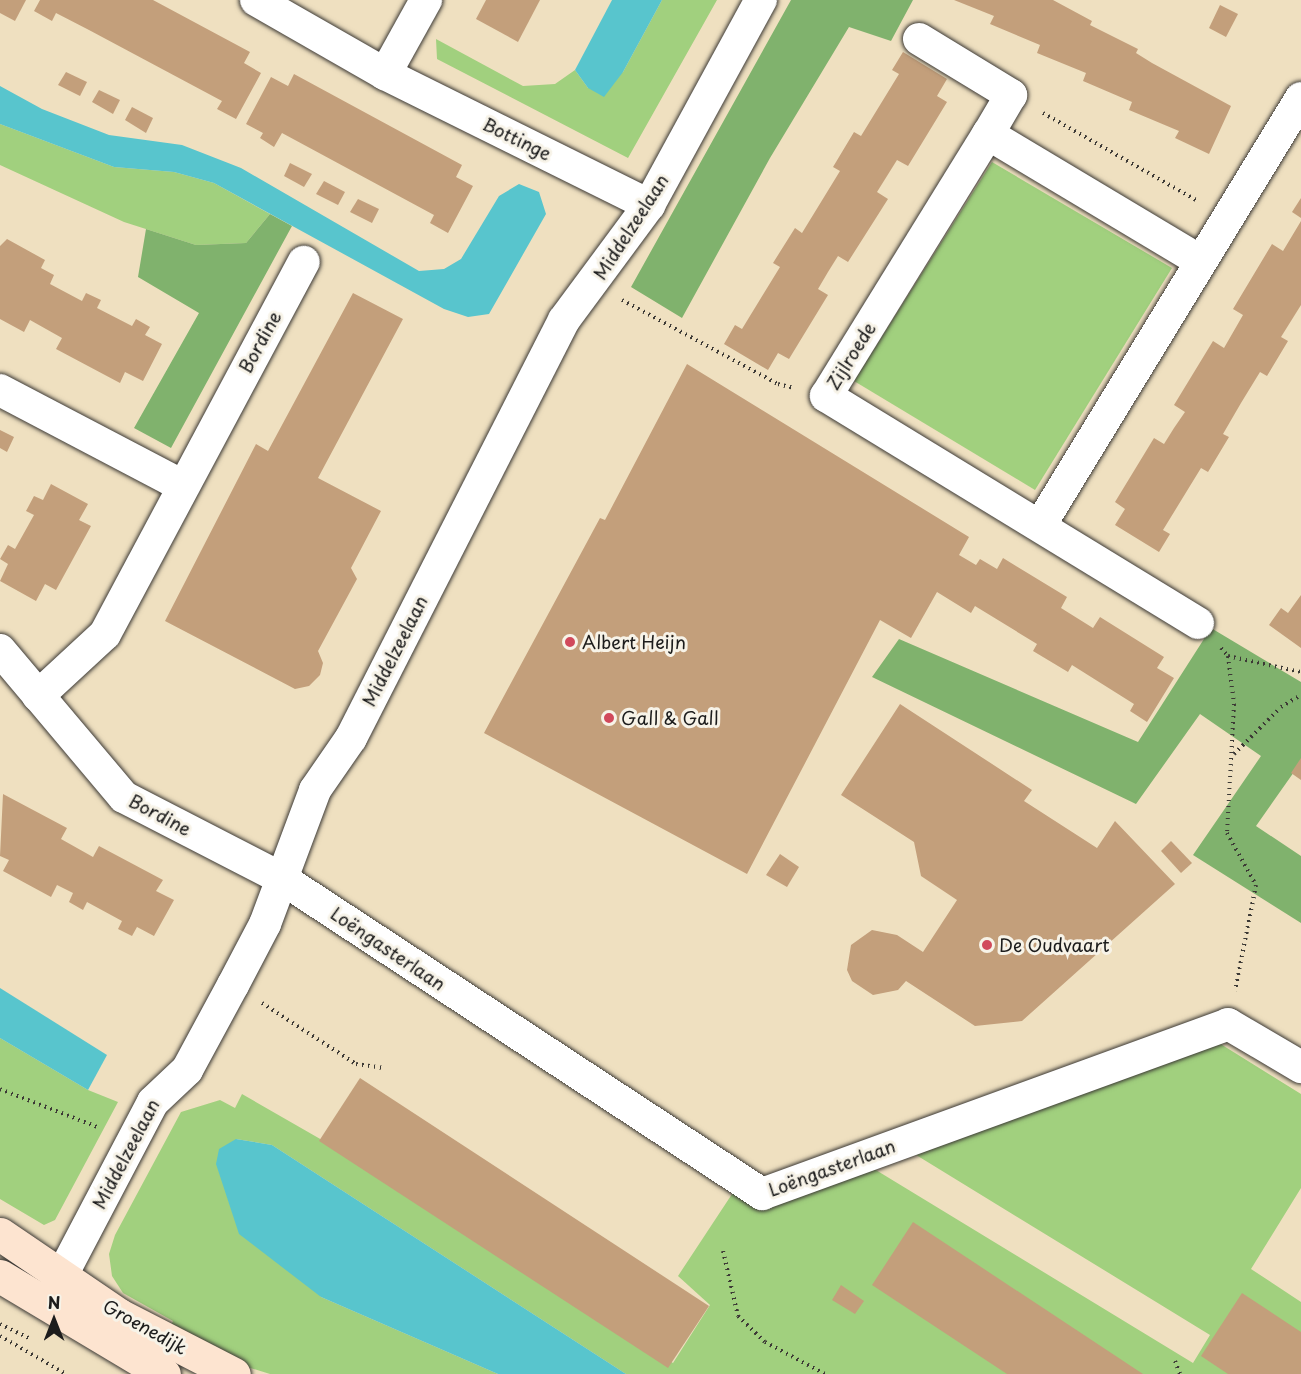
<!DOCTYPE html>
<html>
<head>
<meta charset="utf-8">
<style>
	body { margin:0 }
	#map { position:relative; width:1301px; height:1374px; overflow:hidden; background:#efe0c0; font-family:"Playpen Sans",sans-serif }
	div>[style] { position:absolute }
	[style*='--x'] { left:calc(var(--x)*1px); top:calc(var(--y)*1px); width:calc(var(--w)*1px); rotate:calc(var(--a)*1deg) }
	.green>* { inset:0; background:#a1d07e }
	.forest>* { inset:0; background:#80b26d }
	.water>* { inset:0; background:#58c5cd }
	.building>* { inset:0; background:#c39f7b }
	.path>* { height:4px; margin-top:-2px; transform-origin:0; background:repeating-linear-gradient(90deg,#3c3935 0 1.5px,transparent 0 6px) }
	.roads { filter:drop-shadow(0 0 2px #3c3935) drop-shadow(0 0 2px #3c3935) }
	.minor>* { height:32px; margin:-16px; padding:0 16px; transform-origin:16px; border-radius:16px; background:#fff }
	.secondary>* { height:33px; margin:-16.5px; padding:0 16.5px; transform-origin:16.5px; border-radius:16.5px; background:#fde4d0 }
	.dots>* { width:16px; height:16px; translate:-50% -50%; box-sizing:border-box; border:3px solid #f7f3e8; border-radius:50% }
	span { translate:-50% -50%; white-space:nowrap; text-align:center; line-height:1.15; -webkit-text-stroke:6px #f7f3e8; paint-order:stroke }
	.street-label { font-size:18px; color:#1c1c1c }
	.poi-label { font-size:18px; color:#1c1c1c }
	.left { translate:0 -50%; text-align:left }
	.north { position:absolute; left:24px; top:1290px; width:60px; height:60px; -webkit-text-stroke:4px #f7f3e8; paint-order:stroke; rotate:0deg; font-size:16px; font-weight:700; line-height:24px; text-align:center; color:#1c1c1c }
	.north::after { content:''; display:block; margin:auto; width:21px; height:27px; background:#1c1c1c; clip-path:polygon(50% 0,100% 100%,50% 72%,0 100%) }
</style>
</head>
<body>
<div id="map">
	<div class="green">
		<div style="clip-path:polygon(662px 0,717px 0,628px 158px,437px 59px,436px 39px,523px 86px,555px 84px,575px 70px,588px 88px,623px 72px)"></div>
		<div style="clip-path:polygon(0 124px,114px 167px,174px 172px,214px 183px,270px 214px,246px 243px,196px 245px,124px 222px,0 165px)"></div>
		<div style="clip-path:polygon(992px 162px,1172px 268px,1035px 490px,854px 381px)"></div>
		<div style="clip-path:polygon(0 1038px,88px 1090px,118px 1102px,55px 1220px,44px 1225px,0 1199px)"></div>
		<div style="clip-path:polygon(1219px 1043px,1301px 1094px,1301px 1188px,1251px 1269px,1301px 1302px,1301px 1374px,626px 1374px,272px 1145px,236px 1139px,321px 1297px,498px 1374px,270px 1374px,222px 1359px,168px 1332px,173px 1321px,123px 1293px,112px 1276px,109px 1254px,115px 1235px,181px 1112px,220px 1100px,235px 1108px,242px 1094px,322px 1140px,673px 1363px,710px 1305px,678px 1276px,736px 1188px,866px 1164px,1193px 1363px,1210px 1335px,908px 1150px)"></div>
	</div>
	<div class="forest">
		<div style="clip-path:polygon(791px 0,913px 0,891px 41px,849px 27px,770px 158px,682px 318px,631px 287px)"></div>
		<div style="clip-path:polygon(270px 214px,292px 226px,171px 448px,134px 428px,199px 313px,138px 277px,146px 229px,196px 245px,246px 243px)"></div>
		<div style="clip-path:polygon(1211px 628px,1301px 682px,1301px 762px,1256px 826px,1301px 856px,1301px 923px,1193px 855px,1261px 756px,1200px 714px,1136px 804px,872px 677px,899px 639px,1138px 742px)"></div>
	</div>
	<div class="water">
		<div style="clip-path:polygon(612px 0,662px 0,623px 72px,604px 97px,588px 88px,575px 70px)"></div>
		<div style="clip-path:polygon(0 86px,42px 109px,109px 135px,182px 145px,241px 168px,419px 271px,444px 269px,461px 259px,499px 196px,519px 184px,539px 192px,546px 214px,489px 314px,468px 317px,444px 309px,214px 183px,174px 172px,114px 167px,0 124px)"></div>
		<div style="clip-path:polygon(0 988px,107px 1055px,88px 1090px,0 1038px)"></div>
		<div style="clip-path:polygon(236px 1139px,272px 1145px,626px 1374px,498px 1374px,321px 1297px,239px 1234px,216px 1164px,219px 1149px)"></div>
	</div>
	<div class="building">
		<div style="clip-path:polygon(0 0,26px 0,15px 21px,0 13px)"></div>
		<div style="clip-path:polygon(40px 0,153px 0,250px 52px,244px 63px,261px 73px,236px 119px,217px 109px,222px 101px,89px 30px,56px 13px,52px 21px,34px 11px)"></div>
		<div style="clip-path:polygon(486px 0,540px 0,518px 42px,476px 19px)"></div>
		<div style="clip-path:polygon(954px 0,1053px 0,1092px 21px,1090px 25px,1138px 49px,1136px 53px,1152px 63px,1231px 106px,1209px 154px,1175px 138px,1179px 131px,1129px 110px,1132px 102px,1083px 81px,1086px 73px,1037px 53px,1040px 45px,990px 24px,994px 16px)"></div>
		<div style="clip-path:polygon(1220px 5px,1238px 14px,1226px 37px,1209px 28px)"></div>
		<div style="clip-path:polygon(903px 52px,947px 79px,937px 96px,947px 102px,908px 166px,897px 160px,877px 192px,888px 199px,848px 262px,838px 256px,828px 272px,818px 289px,828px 295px,789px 359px,778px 353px,768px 370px,724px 344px,735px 325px,742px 329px,780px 267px,773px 263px,795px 228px,802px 233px,840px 171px,833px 167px,854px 132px,861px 136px,899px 74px,892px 70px)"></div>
		<div style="clip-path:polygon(66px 72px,87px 82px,80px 96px,58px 85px)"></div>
		<div style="clip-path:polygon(294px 74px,462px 165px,456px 177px,473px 186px,448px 233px,430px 223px,434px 215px,282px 133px,274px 147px,260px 138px,263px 133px,246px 124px,271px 77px,288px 86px)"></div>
		<div style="clip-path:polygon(99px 90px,120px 100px,113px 114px,92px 102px)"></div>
		<div style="clip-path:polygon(132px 107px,153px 118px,146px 133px,125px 120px)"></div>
		<div style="clip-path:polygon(290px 163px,312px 174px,304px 187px,284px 176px)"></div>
		<div style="clip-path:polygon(324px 181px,345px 192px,338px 205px,316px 194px)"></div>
		<div style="clip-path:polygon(1301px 198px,1301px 218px,1292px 212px)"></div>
		<div style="clip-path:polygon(358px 199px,379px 209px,372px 223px,350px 212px)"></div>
		<div style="clip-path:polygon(1301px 221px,1301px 305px,1281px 337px,1288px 341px,1267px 376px,1260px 372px,1241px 403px,1223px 434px,1229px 437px,1208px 472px,1201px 468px,1163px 530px,1170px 534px,1159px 552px,1115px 525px,1125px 509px,1115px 502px,1154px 438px,1164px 444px,1174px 428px,1185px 412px,1174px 405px,1213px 341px,1224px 348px,1243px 315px,1233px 309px,1272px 244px,1283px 251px)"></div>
		<div style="clip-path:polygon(7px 239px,45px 260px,41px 268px,54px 275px,50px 284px,82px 301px,86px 293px,101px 300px,97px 308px,132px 326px,136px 319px,150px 327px,145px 335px,162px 344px,143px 381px,125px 372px,120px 383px,56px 349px,62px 338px,30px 320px,24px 332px,0 319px,0 246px)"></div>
		<div style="clip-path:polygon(353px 293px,403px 319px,318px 478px,381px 511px,351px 568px,357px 579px,318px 651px,323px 663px,320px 675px,309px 686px,295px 689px,165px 621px,256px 444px,268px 451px)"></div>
		<div style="clip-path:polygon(687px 364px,969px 537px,959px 555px,976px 565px,980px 559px,997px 569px,1003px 558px,1067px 597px,1061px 608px,1093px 628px,1100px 617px,1164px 657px,1157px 668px,1174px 678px,1147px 722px,1130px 711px,1134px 704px,1072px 665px,1068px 672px,1033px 651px,1037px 644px,975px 606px,971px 613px,937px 592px,911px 638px,880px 620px,747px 874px,484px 733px,600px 518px,605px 520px)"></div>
		<div style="clip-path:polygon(0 430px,14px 437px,7px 452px,0 448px)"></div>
		<div style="clip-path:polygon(51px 484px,88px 504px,79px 520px,91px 526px,56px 590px,45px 584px,36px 601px,0 581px,8px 564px,0 559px,8px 545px,15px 549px,34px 515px,26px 511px,34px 496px,43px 500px)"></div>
		<div style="clip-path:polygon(1301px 595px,1301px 648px,1269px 625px,1281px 608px,1288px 613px)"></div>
		<div style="clip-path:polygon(900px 704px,1032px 790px,1024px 801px,1097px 848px,1115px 821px,1175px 884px,1022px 1021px,975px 1026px,906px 981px,898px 990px,873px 995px,852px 981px,847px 970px,851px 945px,872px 930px,897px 935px,923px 952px,957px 900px,921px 876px,914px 842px,841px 795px)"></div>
		<div style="clip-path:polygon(1301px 758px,1301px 780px,1291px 773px)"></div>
		<div style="clip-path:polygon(3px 794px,67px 828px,61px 839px,93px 857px,99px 846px,163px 880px,156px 891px,174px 900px,154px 936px,137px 927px,132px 936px,118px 929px,122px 921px,87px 902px,83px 910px,69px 902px,73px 893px,57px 885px,51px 897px,3px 871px,9px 860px,0 856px)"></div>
		<div style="clip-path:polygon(1171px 841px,1192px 863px,1181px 873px,1161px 851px)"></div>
		<div style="clip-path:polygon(780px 854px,799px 867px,787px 887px,766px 875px)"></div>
		<div style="clip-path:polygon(360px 1078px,709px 1306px,668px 1368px,319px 1141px)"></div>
		<div style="clip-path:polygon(913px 1222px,1143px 1374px,1007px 1374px,872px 1285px)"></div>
		<div style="clip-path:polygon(841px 1285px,864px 1301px,855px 1314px,832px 1300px)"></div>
		<div style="clip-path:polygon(1242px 1293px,1301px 1332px,1301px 1374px,1228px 1374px,1201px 1356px)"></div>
	</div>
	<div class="path">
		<div style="--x:1043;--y:113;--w:178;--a:29.6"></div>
		<div style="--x:622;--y:300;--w:177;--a:28.3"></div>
		<div style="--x:778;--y:384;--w:16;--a:14"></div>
		<div style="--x:1221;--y:648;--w:11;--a:49"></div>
		<div style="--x:1228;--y:656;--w:48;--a:82.9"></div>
		<div style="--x:1234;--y:704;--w:129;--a:93.1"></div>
		<div style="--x:1227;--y:833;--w:60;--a:60.9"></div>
		<div style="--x:1256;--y:885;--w:108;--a:101.2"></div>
		<div style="--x:1228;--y:656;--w:75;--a:12.4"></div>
		<div style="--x:1234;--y:754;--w:66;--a:-45"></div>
		<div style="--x:1281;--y:707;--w:23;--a:-31"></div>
		<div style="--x:262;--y:1003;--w:112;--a:33"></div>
		<div style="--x:356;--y:1064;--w:28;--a:8"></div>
		<div style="--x:0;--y:1089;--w:107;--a:21.3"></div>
		<div style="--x:723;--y:1251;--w:67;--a:77"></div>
		<div style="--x:738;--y:1316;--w:37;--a:44"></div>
		<div style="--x:765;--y:1342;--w:68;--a:28.1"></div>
		<div style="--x:0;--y:1324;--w:34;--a:26"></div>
		<div style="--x:0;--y:1336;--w:76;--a:29.9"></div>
		<div style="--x:1175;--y:1361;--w:14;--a:69"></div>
	</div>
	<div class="roads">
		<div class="minor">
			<div style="--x:256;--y:0;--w:149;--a:29.8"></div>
			<div style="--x:385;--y:74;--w:295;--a:26.4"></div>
			<div style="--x:919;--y:39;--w:108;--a:31.3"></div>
			<div style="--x:1011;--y:95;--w:45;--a:120.5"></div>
			<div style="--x:385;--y:74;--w:85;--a:-61"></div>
			<div style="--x:0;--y:390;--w:204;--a:27.7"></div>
			<div style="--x:1041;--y:524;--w:499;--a:-58.6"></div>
			<div style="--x:1198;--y:623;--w:436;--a:-148.6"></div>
			<div style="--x:826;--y:396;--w:308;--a:-58.3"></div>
			<div style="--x:988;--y:134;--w:247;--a:30.9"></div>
			<div style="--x:0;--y:650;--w:192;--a:49.9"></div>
			<div style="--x:124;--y:797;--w:177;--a:27.3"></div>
			<div style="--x:281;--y:878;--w:576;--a:33.3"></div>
			<div style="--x:762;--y:1194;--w:496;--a:-20"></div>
			<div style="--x:1228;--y:1024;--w:85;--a:30.5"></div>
			<div style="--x:38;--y:696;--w:91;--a:-42.8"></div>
			<div style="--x:105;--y:634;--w:422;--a:-61.9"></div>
			<div style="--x:50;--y:1298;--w:221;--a:-62.3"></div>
			<div style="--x:153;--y:1102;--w:47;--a:-43.3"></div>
			<div style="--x:187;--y:1070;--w:97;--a:-61.6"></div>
			<div style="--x:233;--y:985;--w:69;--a:-62.3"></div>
			<div style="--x:265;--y:924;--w:143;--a:-69.5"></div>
			<div style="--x:315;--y:790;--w:63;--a:-55.3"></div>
			<div style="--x:351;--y:738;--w:469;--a:-63"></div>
			<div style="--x:564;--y:320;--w:143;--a:-53.5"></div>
			<div style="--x:649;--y:205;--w:234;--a:-61.4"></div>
		</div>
		<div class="secondary">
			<div style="--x:0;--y:1234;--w:144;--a:34.2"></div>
			<div style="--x:119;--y:1315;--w:129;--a:27.2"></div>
			<div style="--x:0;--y:1276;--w:191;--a:30.9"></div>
		</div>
	</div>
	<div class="dots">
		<div style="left:570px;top:642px;background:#d1495b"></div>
		<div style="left:609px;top:718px;background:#d1495b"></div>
		<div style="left:987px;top:945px;background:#d1495b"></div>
	</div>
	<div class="street-label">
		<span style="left:517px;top:139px;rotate:26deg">Bottinge</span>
		<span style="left:631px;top:227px;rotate:-57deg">Middelzeelaan</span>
		<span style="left:260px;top:342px;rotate:-61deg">Bordine</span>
		<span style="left:851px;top:356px;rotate:-58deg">Zijlroede</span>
		<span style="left:395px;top:651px;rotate:-63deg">Middelzeelaan</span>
		<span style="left:160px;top:815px;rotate:28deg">Bordine</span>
		<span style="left:388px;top:949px;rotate:34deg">Loëngasterlaan</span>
		<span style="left:126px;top:1154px;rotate:-62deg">Middelzeelaan</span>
		<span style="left:832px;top:1168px;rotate:-20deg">Loëngasterlaan</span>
		<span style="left:145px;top:1327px;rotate:29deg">Groenedijk</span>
	</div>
	<div class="poi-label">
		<span class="left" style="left:582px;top:642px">Albert Heijn</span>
		<span class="left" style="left:621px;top:718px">Gall &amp; Gall</span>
		<span class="left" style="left:999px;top:945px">De Oudvaart</span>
	</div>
	<div class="north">N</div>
</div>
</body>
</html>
